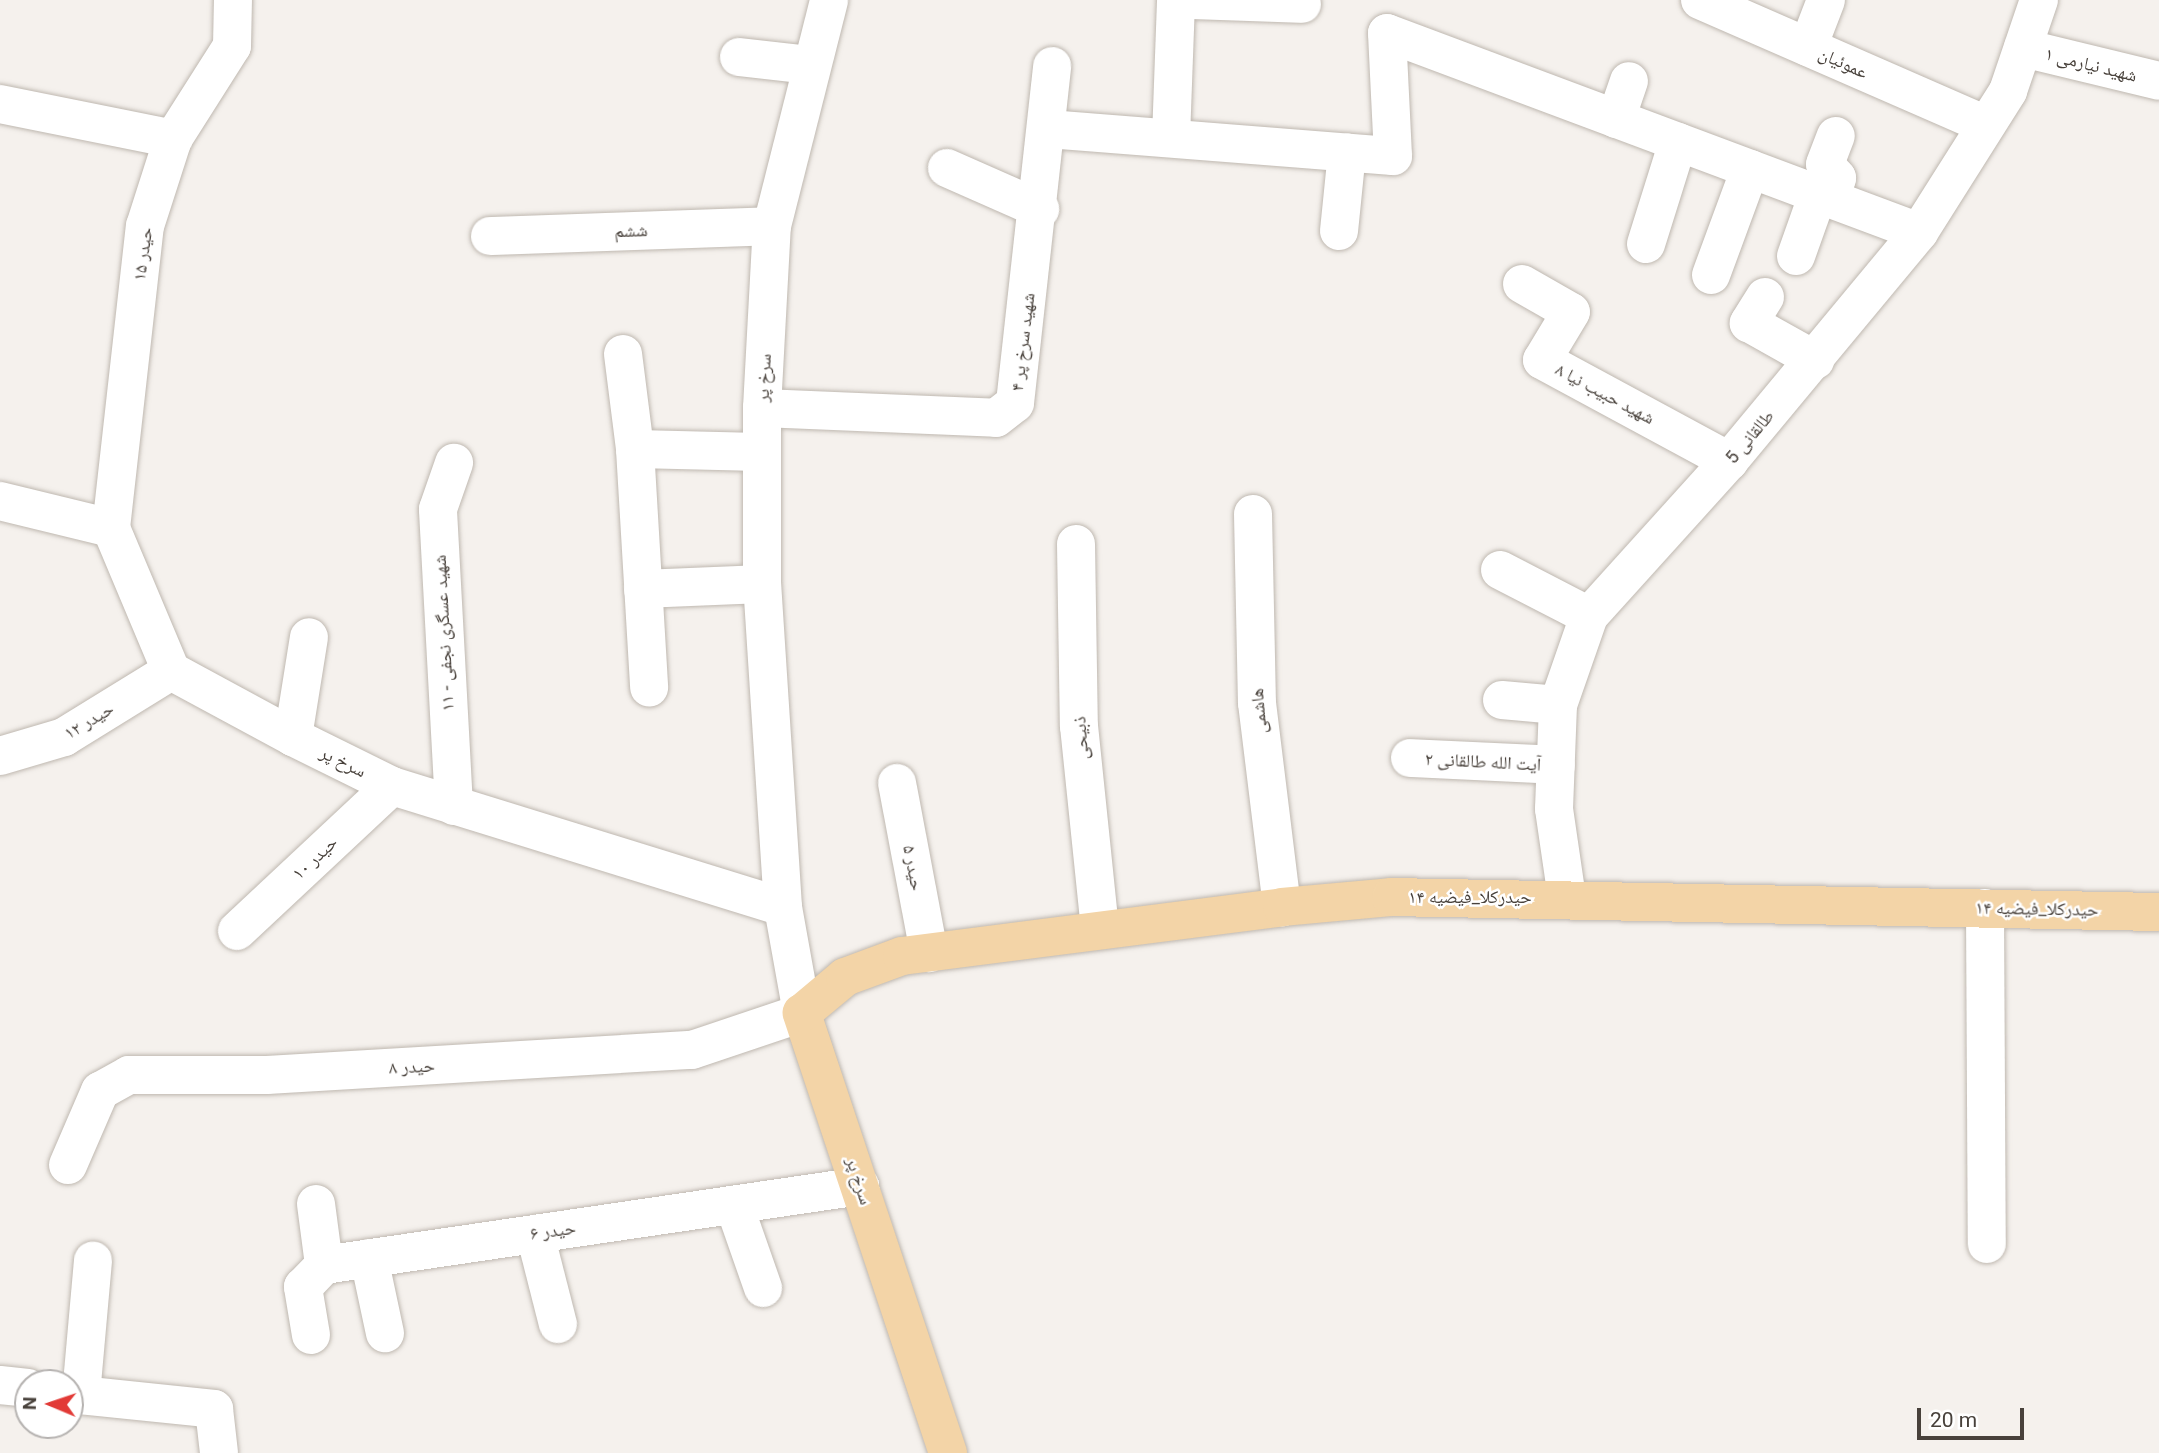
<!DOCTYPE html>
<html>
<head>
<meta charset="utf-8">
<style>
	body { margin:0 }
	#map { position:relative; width:2159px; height:1453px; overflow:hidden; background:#f5f1ed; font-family:Roboto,"Noto Naskh Arabic",sans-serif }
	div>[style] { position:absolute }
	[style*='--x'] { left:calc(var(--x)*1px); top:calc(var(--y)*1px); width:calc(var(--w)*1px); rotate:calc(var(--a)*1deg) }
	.roads { filter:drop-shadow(0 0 2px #bfb8b0) drop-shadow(0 0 2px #bfb8b0) }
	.minor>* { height:38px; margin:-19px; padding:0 19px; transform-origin:19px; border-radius:19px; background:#fff }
	.major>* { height:38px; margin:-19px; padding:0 19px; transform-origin:19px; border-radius:19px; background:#f3d4a7 }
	span { translate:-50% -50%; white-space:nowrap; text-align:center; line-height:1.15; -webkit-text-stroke:5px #fff; paint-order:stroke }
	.street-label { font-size:18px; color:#48413b }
	.north { position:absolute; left:14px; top:1369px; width:70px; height:70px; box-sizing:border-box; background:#fff; border:2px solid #b6b3b1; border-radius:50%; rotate:272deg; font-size:19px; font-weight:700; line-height:28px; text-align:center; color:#48413b }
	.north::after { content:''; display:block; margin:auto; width:24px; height:32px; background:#e23a36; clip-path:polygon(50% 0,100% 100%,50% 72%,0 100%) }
	.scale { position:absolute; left:1917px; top:1408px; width:107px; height:32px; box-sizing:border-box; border:4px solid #48413b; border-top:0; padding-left:9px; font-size:21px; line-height:24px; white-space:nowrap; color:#48413b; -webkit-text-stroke:5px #fff; paint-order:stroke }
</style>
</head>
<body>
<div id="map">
	<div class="roads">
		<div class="minor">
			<div style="--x:1190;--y:0;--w:112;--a:2"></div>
			<div style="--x:1700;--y:0;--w:312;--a:23.6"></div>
			<div style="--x:1808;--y:47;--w:50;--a:-69"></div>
			<div style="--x:2023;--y:48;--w:140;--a:13.6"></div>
			<div style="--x:739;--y:57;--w:71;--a:6.4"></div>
			<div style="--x:0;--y:104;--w:177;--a:11.4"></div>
			<div style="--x:1616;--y:119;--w:40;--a:-71.1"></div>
			<div style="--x:1048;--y:129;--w:346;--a:4.5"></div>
			<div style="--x:1393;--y:156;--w:123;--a:-92.8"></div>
			<div style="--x:1387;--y:33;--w:568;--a:20.51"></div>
			<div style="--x:1171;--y:138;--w:138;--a:-87.9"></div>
			<div style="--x:947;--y:168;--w:102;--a:23.8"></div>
			<div style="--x:1831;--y:199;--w:22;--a:-74"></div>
			<div style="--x:1837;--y:178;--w:18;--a:-131"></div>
			<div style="--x:1825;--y:164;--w:30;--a:-69"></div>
			<div style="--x:1339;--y:231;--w:79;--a:-84.2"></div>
			<div style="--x:490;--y:236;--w:282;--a:-2"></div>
			<div style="--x:1646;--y:244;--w:107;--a:-72.6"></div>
			<div style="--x:1796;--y:256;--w:66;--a:-70.5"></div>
			<div style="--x:1711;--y:275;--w:113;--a:-69.8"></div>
			<div style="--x:1522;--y:284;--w:56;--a:29.7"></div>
			<div style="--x:1571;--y:312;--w:56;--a:121.1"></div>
			<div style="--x:1542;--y:360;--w:213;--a:28.4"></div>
			<div style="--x:1765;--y:297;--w:31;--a:122"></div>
			<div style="--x:1749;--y:323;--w:76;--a:29.3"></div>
			<div style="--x:623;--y:354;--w:96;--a:82.8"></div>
			<div style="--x:635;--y:449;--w:239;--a:86.6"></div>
			<div style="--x:762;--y:408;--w:234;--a:2.4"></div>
			<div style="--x:996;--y:418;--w:24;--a:-38"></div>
			<div style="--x:1015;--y:403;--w:339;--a:-83.7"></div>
			<div style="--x:635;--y:449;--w:126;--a:1.4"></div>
			<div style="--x:0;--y:501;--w:114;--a:13.7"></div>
			<div style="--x:111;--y:528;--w:155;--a:67.2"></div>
			<div style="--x:171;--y:671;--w:139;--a:28.4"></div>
			<div style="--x:293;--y:737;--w:110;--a:26.3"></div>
			<div style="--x:392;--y:786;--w:409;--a:17.2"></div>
			<div style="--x:1253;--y:514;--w:189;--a:88.8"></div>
			<div style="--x:1257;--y:703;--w:206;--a:83"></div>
			<div style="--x:111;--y:528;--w:304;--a:-83.6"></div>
			<div style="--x:145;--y:226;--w:91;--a:-72.2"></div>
			<div style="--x:173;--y:139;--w:110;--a:-57.6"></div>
			<div style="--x:232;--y:46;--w:46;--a:-88.8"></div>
			<div style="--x:1076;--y:544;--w:182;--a:89.1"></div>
			<div style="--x:1079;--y:726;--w:205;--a:84.1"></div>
			<div style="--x:1500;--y:570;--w:100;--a:27.3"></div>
			<div style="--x:643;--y:589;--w:119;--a:-2.4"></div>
			<div style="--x:1502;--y:700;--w:56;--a:5.1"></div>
			<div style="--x:293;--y:737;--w:101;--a:-80.9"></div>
			<div style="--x:0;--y:756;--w:67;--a:-16.5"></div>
			<div style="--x:64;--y:737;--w:126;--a:-31.7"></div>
			<div style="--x:1410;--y:758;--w:146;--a:2.7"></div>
			<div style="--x:897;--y:783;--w:173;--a:79.3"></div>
			<div style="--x:454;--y:806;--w:297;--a:-93.1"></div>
			<div style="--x:438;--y:509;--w:49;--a:-70.8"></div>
			<div style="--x:1567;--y:898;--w:90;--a:-98.3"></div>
			<div style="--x:1554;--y:809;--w:104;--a:-87.8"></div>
			<div style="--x:1558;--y:705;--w:94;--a:-70.8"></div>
			<div style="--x:1589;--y:616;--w:209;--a:-47.9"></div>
			<div style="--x:1729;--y:461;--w:298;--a:-50.3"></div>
			<div style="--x:1919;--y:232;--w:167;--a:-57.7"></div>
			<div style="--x:2008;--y:91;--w:96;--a:-71.2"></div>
			<div style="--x:1985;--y:908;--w:336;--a:89.7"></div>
			<div style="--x:237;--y:931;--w:212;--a:-43.1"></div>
			<div style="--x:68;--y:1165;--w:81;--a:-66.6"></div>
			<div style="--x:100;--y:1091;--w:33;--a:-29"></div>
			<div style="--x:129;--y:1075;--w:138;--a:0"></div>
			<div style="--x:267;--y:1075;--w:426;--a:-3.4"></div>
			<div style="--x:692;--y:1050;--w:116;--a:-18.6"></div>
			<div style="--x:802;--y:1013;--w:108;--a:-100.2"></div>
			<div style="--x:783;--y:907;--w:324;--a:-93.7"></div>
			<div style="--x:762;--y:584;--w:176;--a:-90"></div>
			<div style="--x:762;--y:408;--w:182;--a:-86.9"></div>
			<div style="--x:772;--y:226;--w:233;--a:-75.8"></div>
			<div style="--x:316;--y:1204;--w:62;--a:82.5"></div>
			<div style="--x:734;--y:1205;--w:88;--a:70.7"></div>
			<div style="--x:535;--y:1234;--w:93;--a:75.7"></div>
			<div style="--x:369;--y:1258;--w:77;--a:78"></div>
			<div style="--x:311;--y:1335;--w:49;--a:-99.5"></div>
			<div style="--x:303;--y:1287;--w:30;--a:-46"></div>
			<div style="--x:324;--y:1265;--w:542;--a:-8.38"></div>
			<div style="--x:0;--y:1385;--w:28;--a:6"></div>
			<div style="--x:70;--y:1394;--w:145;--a:5.9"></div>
			<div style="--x:214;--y:1409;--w:44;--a:83.5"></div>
			<div style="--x:81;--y:1395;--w:135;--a:-84.9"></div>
		</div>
		<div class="major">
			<div style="--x:948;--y:1453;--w:464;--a:-108.4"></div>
			<div style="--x:802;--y:1013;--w:56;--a:-39.9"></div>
			<div style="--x:845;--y:977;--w:61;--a:-20.2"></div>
			<div style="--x:902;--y:956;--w:383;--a:-7.3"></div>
			<div style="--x:1282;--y:907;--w:109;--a:-5.2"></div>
			<div style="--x:1391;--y:897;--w:768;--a:1.12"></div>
		</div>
	</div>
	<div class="street-label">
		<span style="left:1843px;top:63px;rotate:24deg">عموئیان</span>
		<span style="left:2091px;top:65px;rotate:14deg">شهید نیارمی ۱</span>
		<span style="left:631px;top:231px;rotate:-2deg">ششم</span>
		<span style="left:143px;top:254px;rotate:-82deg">حیدر ۱۵</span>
		<span style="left:1023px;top:342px;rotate:-83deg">شهید سرخ پر ۴</span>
		<span style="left:764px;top:378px;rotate:-87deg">سرخ پر</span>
		<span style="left:1605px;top:394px;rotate:28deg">شهید حبیب نیا ۸</span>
		<span style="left:1750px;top:437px;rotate:-50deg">طالقانی 5</span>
		<span style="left:444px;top:633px;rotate:-93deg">شهید عسگری نجفی - ۱۱</span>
		<span style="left:1259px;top:711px;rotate:-95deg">هاشمی</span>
		<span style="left:89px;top:721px;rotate:-31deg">حیدر ۱۲</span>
		<span style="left:1081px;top:738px;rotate:-94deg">ذبیحی</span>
		<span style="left:343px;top:762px;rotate:26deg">سرخ پر</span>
		<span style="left:1483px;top:762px;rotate:3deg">آیت الله طالقانی ۲</span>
		<span style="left:315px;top:858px;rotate:-43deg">حیدر ۱۰</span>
		<span style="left:913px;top:868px;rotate:79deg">حیدر ۵</span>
		<span style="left:1470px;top:897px">حیدرکلا_فیضیه ۱۴</span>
		<span style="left:2037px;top:909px;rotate:1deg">حیدرکلا_فیضیه ۱۴</span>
		<span style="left:412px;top:1067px;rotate:-3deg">حیدر ۸</span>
		<span style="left:859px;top:1181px;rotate:72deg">سرخ پر</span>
		<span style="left:553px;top:1231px;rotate:-8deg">حیدر ۶</span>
	</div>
	<div class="north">N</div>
	<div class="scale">20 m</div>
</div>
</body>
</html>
